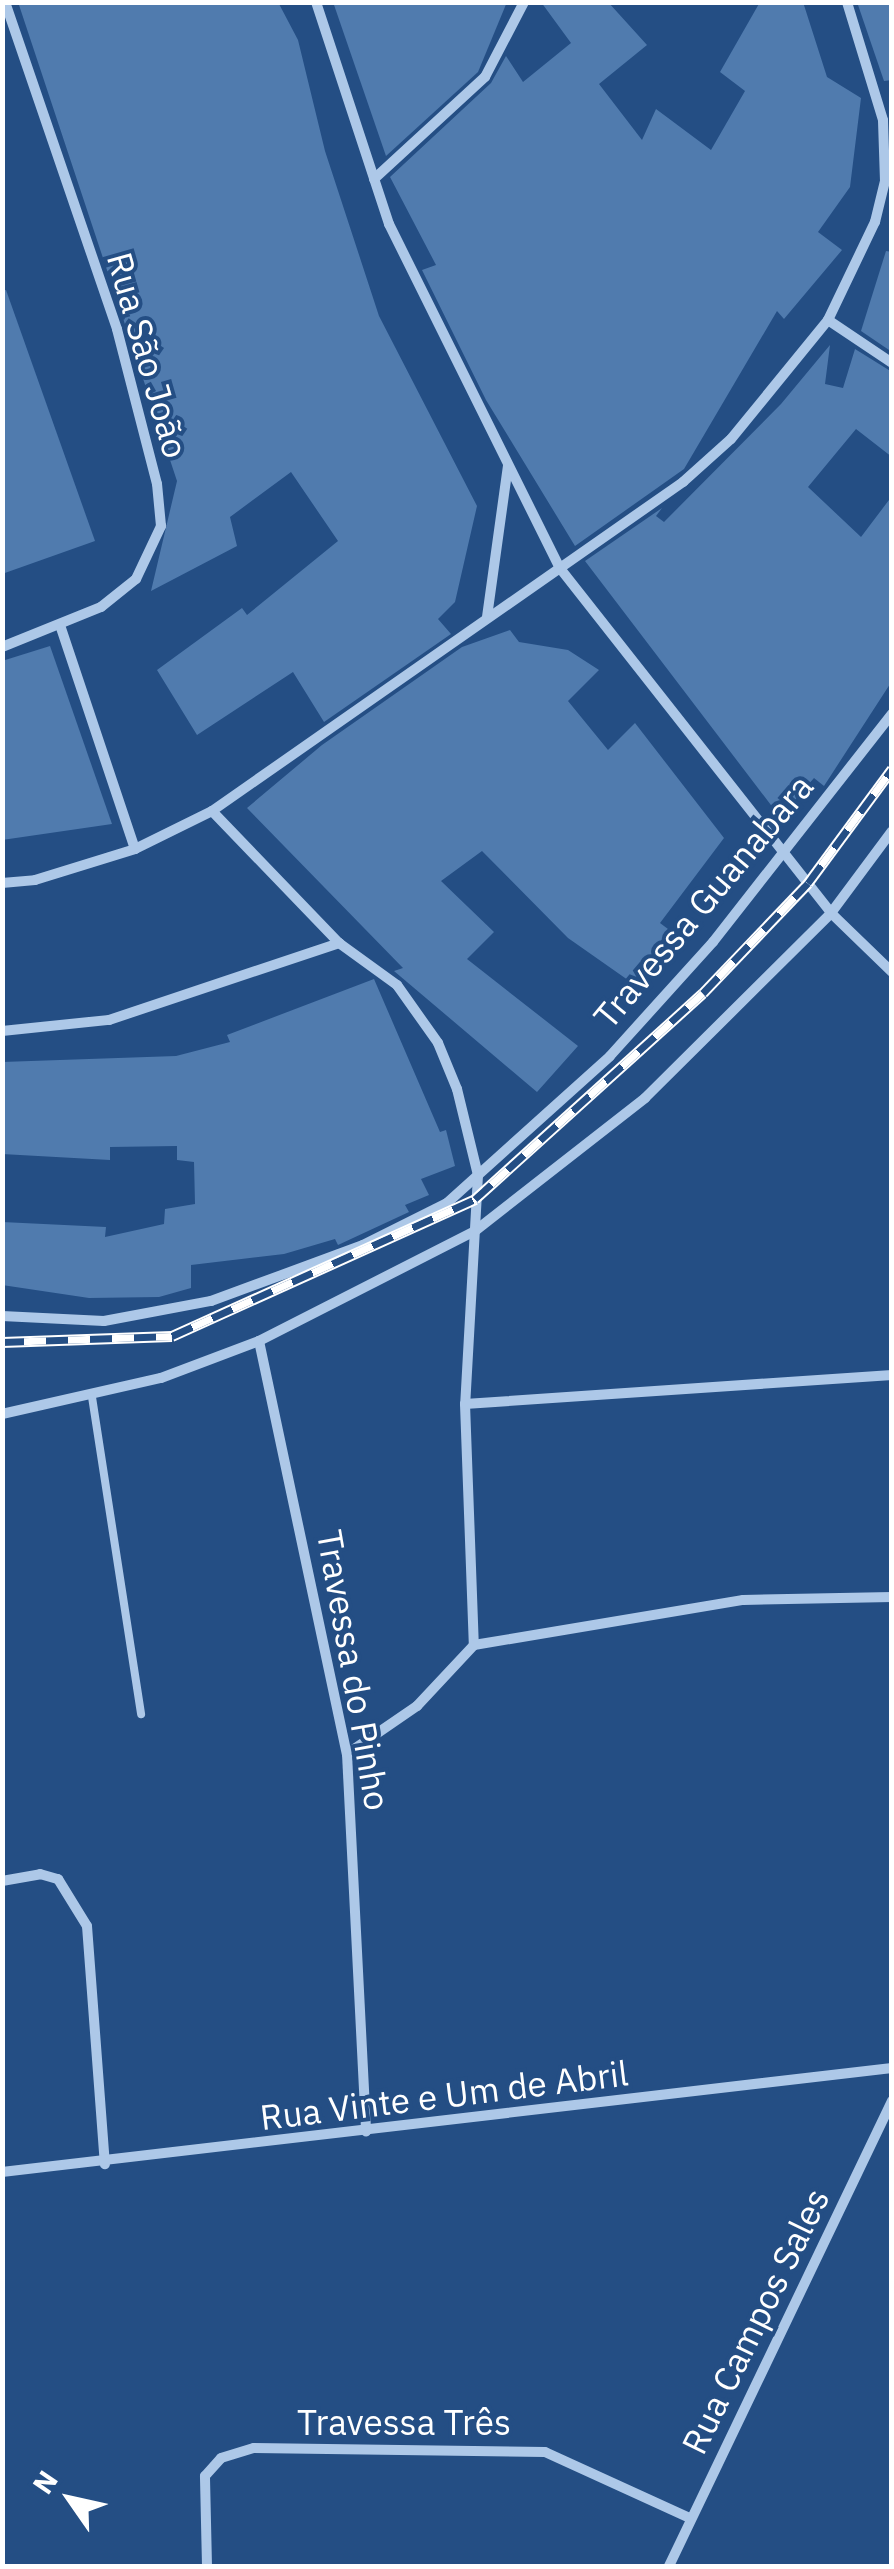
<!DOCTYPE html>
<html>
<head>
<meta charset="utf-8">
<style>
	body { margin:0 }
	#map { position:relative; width:894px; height:2569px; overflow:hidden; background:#244e84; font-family:"IBM Plex Sans",sans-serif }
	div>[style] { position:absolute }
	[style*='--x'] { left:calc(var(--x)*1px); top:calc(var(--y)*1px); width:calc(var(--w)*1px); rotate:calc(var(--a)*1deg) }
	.building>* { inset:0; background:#507bae }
	.service>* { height:8px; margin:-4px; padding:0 4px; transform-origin:4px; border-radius:4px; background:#adc8e8 }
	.minor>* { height:10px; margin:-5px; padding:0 5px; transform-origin:5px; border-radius:5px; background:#adc8e8 }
	.rail>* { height:11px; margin-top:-5.5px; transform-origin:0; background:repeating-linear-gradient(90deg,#244e84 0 22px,#fff 0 44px); box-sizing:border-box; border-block:2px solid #fff }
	span { translate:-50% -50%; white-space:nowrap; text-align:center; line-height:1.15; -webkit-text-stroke:8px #244e84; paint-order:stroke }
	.street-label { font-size:35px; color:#fff }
	.frame { position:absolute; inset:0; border:5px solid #fff; pointer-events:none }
	.north { position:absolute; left:20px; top:2449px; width:100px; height:100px; -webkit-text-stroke:8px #244e84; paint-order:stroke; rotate:304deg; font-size:28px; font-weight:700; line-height:40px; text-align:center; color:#fff }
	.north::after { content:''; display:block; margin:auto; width:35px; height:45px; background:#fff; clip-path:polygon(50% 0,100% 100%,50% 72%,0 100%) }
</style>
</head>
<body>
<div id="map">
	<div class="building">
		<div style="clip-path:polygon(18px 2px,278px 2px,298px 40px,325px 151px,379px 316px,477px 506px,455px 602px,438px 619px,451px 634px,324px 722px,293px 672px,197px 735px,157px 670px,242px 608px,247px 615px,338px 541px,291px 472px,230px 517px,237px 546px,151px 591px,177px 481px)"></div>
		<div style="clip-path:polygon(333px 2px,507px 2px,478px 72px,386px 156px)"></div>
		<div style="clip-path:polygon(541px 2px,608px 2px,647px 45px,599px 84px,642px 140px,656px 109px,711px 150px,745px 91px,720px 72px,760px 2px,803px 2px,827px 77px,861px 98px,850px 187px,818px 232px,842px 250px,784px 319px,777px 311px,684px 469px,575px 546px,486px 400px,422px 270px,436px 265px,390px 177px,491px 83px,506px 56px,523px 82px,571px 43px)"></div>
		<div style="clip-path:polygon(857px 2px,892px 2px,892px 80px,884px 81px)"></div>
		<div style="clip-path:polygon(886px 251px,892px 252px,892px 352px,861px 331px)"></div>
		<div style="clip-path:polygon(6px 290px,95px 541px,2px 574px,2px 291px)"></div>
		<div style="clip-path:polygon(830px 345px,825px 384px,843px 388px,855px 349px,892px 372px,892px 457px,856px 429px,808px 487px,861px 537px,892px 496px,892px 681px,824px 786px,814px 778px,780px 817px,585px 561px,662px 508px,656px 516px,664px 522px,781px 404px)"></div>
		<div style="clip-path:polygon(510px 630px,519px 642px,568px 650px,599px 670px,568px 701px,608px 750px,635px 723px,724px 838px,660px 923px,668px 929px,635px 985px,568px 938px,482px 851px,441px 881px,494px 932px,467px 959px,578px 1046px,537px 1092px,394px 971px,403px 968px,247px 808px,322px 745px,462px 647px)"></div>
		<div style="clip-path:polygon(50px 646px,112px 824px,2px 840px,2px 661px)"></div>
		<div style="clip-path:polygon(374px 979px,440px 1132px,446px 1130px,455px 1166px,421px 1179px,429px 1195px,405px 1205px,409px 1212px,338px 1245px,335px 1239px,284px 1254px,191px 1265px,191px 1288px,159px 1297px,89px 1298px,2px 1285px,2px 1222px,106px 1227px,105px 1237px,164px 1224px,165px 1209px,195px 1204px,194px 1162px,177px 1160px,177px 1146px,110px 1147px,110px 1160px,2px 1154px,2px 1062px,176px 1056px,230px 1042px,227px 1035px)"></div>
	</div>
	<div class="service">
		<div style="--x:92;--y:1397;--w:321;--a:81.2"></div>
	</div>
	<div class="minor">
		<div style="--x:316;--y:2;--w:234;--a:71.8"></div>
		<div style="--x:389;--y:224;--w:383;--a:63.6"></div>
		<div style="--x:559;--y:567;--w:440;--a:51.8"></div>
		<div style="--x:831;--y:913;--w:85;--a:44"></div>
		<div style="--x:374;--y:179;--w:151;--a:-42.6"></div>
		<div style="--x:485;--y:77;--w:85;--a:-62.5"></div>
		<div style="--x:828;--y:320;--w:77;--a:33.9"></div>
		<div style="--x:487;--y:617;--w:153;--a:-82.1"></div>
		<div style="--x:61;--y:628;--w:233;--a:71.5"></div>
		<div style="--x:2;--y:647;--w:107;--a:-22"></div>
		<div style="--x:101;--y:607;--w:45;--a:-38.7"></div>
		<div style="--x:136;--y:579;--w:59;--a:-64.7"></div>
		<div style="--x:161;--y:526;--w:42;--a:-95.4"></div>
		<div style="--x:157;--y:484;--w:160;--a:-104.5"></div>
		<div style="--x:117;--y:329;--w:346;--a:-108.9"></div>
		<div style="--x:212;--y:811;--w:183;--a:46.1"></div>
		<div style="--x:339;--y:943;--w:72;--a:35.9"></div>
		<div style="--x:397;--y:985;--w:71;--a:54.7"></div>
		<div style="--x:438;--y:1043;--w:50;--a:67.6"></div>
		<div style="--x:457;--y:1089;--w:89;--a:76.3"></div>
		<div style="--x:478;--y:1175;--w:229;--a:93.2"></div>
		<div style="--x:465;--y:1404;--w:241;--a:87.9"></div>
		<div style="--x:2;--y:883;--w:33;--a:-5"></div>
		<div style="--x:35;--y:880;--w:105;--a:-17.2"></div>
		<div style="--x:135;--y:849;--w:86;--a:-26.3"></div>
		<div style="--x:212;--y:811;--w:575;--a:-34.93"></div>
		<div style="--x:683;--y:482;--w:64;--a:-41.9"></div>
		<div style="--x:731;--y:439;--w:154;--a:-50.8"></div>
		<div style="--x:828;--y:320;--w:109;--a:-64.4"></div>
		<div style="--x:875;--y:222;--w:42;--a:-76.3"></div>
		<div style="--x:885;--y:181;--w:61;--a:-91.9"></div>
		<div style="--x:883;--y:120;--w:123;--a:-107"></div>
		<div style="--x:2;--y:1031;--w:108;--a:-5.9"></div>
		<div style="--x:109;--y:1020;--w:243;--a:-18.5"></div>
		<div style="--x:2;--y:1316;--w:102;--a:2.8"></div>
		<div style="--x:104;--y:1321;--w:109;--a:-10.6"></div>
		<div style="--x:211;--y:1301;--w:162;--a:-20.2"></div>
		<div style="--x:363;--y:1245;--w:94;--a:-26.6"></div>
		<div style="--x:447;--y:1203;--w:219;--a:-42"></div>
		<div style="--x:610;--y:1056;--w:154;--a:-47.9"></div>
		<div style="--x:713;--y:942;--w:290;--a:-51.9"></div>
		<div style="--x:259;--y:1341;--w:422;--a:78"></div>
		<div style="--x:347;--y:1754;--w:378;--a:87.1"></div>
		<div style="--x:465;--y:1404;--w:428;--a:-3.9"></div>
		<div style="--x:2;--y:1414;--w:163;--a:-12.8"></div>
		<div style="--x:161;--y:1378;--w:105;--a:-20.7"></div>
		<div style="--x:259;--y:1341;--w:242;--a:-27"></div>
		<div style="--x:475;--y:1231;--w:216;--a:-38"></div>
		<div style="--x:645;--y:1098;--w:262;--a:-44.8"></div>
		<div style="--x:831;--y:913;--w:102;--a:-53.4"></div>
		<div style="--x:474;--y:1645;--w:273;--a:-9.5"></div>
		<div style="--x:743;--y:1600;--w:149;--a:-1.2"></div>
		<div style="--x:347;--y:1754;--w:85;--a:-34.4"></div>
		<div style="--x:417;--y:1706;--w:83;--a:-46.9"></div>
		<div style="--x:2;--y:1881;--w:39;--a:-10"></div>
		<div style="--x:40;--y:1874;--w:19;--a:16"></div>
		<div style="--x:58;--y:1879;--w:55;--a:58.3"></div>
		<div style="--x:87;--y:1926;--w:239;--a:85.7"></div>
		<div style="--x:2;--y:2172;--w:896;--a:-6.67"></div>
		<div style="--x:207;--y:2566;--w:90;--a:-91.3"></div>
		<div style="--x:205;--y:2476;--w:24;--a:-48"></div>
		<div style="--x:221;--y:2458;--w:34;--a:-17"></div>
		<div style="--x:254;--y:2448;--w:291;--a:0.8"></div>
		<div style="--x:545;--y:2452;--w:159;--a:24.5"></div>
		<div style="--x:669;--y:2566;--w:516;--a:-64.38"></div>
	</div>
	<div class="rail">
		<div style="--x:2;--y:1342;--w:170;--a:-2"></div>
		<div style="--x:172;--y:1336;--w:333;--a:-24.3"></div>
		<div style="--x:475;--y:1199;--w:307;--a:-42.1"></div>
		<div style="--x:703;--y:993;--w:152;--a:-46.3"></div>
		<div style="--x:808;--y:883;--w:142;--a:-53.6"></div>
	</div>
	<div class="street-label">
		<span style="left:148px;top:355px;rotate:74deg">Rua São João</span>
		<span style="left:703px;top:901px;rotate:-50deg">Travessa Guanabara</span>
		<span style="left:354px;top:1670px;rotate:80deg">Travessa do Pinho</span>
		<span style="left:444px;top:2095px;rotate:-7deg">Rua Vinte e Um de Abril</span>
		<span style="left:755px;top:2321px;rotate:-64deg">Rua Campos Sales</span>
		<span style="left:404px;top:2422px">Travessa Três</span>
	</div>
	<div class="frame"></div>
	<div class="north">N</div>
</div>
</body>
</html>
